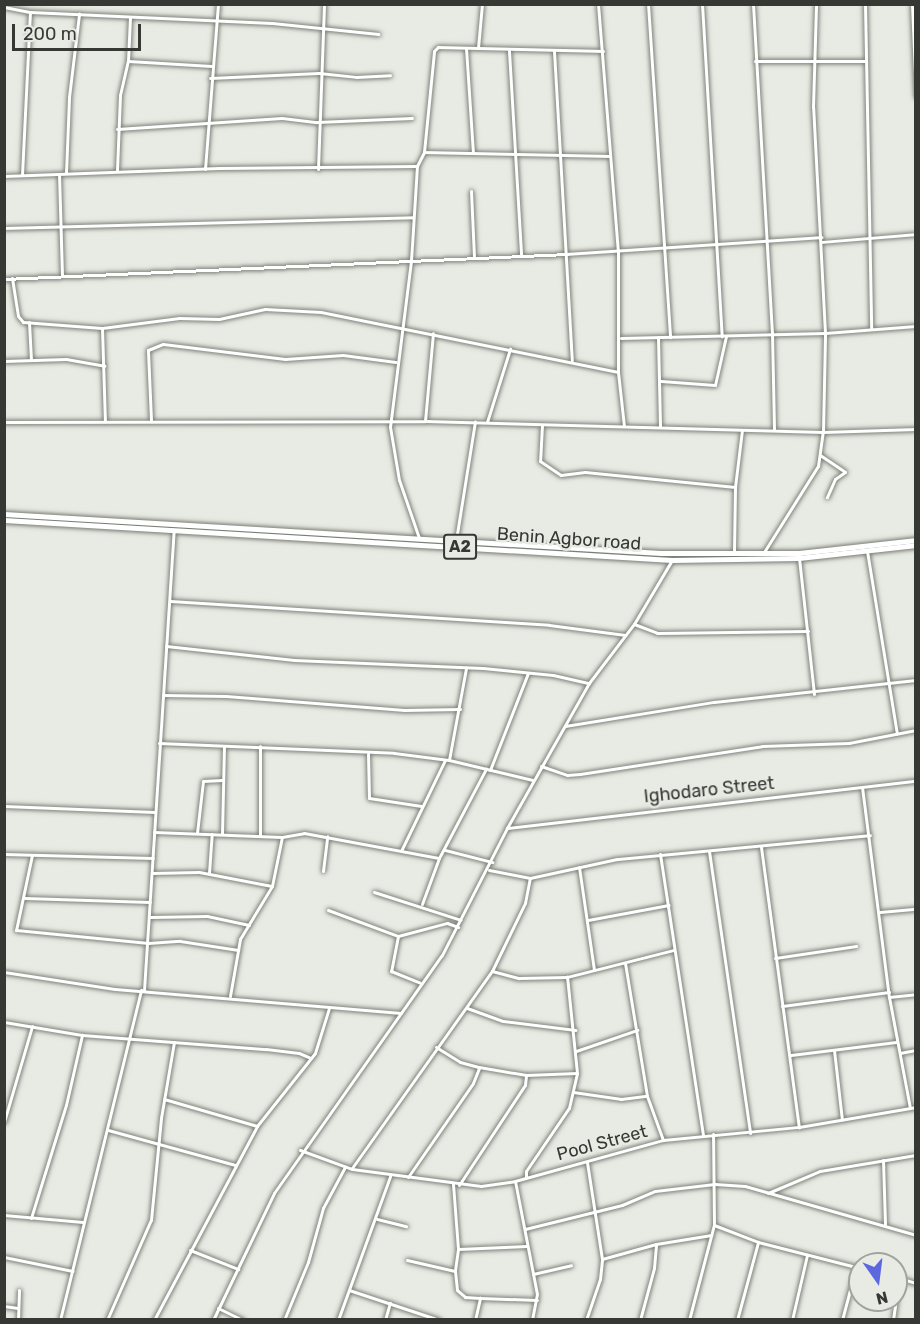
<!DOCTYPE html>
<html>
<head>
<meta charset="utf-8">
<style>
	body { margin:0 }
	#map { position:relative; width:920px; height:1324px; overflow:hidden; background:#e8ebe3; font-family:Rubik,sans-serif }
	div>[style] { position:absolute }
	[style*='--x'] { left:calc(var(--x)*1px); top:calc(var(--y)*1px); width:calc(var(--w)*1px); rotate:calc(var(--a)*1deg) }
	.roads { filter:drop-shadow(0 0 2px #7a7d75) drop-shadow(0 0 2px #7a7d75) }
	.minor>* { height:3px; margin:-1.5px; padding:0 1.5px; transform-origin:1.5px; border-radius:1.5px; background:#fff }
	.trunk>* { height:5px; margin:-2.5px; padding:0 2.5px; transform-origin:2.5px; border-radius:2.5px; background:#fff }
	span { translate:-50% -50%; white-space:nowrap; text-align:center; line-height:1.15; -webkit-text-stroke:5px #e8ebe3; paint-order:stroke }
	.shield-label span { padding:2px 4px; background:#e8ebe3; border:2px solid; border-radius:4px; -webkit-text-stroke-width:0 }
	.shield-label { font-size:16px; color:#363834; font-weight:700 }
	.street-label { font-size:18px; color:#363834 }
	.frame { position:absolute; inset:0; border:6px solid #363834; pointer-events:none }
	.north { position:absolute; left:848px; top:1252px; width:60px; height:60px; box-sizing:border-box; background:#e8ebe3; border:2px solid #a1a39d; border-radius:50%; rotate:166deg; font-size:16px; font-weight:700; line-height:24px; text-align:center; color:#363834 }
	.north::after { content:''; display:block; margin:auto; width:21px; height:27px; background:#5d68df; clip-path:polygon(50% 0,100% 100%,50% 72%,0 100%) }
	.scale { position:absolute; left:12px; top:24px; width:129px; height:27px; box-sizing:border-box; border:3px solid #363834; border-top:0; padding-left:8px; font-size:18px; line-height:21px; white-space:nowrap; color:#363834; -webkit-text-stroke:4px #e8ebe3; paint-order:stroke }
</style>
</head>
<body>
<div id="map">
	<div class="roads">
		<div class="minor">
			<div style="--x:598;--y:4;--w:247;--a:85.4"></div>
			<div style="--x:618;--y:250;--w:122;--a:90"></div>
			<div style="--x:618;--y:372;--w:54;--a:83.7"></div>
			<div style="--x:648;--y:4;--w:334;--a:86.2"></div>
			<div style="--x:702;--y:4;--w:333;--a:86.6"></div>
			<div style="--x:753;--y:4;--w:330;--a:86.7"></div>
			<div style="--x:772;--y:333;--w:97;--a:88.8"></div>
			<div style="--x:865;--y:4;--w:324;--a:88.9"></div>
			<div style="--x:912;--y:4;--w:93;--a:87.5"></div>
			<div style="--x:4;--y:7;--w:26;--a:11"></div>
			<div style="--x:30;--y:12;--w:242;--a:2.6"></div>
			<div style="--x:272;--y:23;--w:107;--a:5.9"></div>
			<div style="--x:466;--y:48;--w:105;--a:86.2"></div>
			<div style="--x:478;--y:48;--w:44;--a:-84.8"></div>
			<div style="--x:509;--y:51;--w:204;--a:86.6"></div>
			<div style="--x:554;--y:51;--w:310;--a:86.7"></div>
			<div style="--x:128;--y:61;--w:84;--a:3.4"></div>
			<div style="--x:755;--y:61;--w:111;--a:0"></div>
			<div style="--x:210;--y:78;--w:109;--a:-2.6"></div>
			<div style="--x:319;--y:73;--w:37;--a:6"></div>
			<div style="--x:356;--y:77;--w:34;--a:-3"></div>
			<div style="--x:117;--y:129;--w:165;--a:-3.8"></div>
			<div style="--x:282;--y:118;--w:35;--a:7"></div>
			<div style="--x:317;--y:122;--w:95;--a:-2.4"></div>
			<div style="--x:424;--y:152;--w:186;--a:1.2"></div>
			<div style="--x:205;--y:169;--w:166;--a:-85.5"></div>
			<div style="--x:318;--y:169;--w:165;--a:-87.9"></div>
			<div style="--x:117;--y:170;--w:75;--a:-87.7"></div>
			<div style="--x:120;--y:95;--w:35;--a:-77"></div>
			<div style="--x:128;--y:61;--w:44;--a:-87.4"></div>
			<div style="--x:66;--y:173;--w:76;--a:-87.7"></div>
			<div style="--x:69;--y:97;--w:84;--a:-83.1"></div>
			<div style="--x:59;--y:174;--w:102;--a:88.3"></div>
			<div style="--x:22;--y:175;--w:163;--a:-87.2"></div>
			<div style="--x:4;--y:176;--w:215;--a:-2.1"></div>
			<div style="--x:219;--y:168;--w:198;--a:-0.6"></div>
			<div style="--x:471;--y:191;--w:65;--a:87.4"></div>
			<div style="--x:4;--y:228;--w:409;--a:-1.5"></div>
			<div style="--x:821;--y:242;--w:95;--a:-4.8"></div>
			<div style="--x:12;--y:278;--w:38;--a:81"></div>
			<div style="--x:18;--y:316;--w:8;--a:50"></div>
			<div style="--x:23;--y:322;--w:79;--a:4.3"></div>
			<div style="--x:102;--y:328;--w:78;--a:-7.4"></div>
			<div style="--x:179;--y:318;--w:40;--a:1.4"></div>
			<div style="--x:219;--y:319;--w:47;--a:-12.3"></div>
			<div style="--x:265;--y:309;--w:56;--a:3.1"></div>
			<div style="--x:321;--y:312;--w:303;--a:11.4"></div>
			<div style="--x:4;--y:279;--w:564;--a:-2.54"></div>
			<div style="--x:567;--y:254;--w:255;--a:-3.8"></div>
			<div style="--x:29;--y:322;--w:38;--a:87"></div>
			<div style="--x:102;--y:328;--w:93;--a:88.2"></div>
			<div style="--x:658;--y:337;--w:90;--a:88.7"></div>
			<div style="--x:621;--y:338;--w:204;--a:-1.4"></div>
			<div style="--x:825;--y:333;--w:91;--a:-4.4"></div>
			<div style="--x:4;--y:361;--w:62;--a:-1.8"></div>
			<div style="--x:66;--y:359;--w:39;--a:10"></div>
			<div style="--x:661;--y:381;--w:54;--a:4.2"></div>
			<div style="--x:715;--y:385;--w:50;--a:-77.3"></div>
			<div style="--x:151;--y:420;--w:70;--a:-92.5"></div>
			<div style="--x:148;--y:350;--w:16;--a:-22"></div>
			<div style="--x:163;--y:344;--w:123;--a:7"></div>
			<div style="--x:285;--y:359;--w:58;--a:-3.9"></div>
			<div style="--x:343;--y:355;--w:53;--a:7.5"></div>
			<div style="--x:425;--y:421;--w:88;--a:-84.8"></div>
			<div style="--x:4;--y:422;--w:421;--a:-0.1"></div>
			<div style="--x:425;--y:421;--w:398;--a:1.6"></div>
			<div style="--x:823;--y:432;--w:93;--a:-1.8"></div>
			<div style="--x:487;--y:422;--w:77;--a:-72.5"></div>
			<div style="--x:542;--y:425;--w:36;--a:93"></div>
			<div style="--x:540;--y:461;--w:25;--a:34"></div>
			<div style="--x:561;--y:475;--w:24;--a:-7"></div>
			<div style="--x:585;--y:472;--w:151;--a:5.7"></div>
			<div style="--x:820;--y:455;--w:30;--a:34"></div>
			<div style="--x:845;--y:472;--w:12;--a:145"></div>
			<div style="--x:835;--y:479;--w:20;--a:114"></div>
			<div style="--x:419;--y:538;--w:61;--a:-109"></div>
			<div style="--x:399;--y:480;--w:54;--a:-99.6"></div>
			<div style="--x:390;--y:427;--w:167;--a:-82.8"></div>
			<div style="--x:411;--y:261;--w:95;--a:-86.4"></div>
			<div style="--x:417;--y:166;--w:16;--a:-63"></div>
			<div style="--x:424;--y:152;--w:101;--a:-84.3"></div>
			<div style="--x:434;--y:51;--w:6;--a:-45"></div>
			<div style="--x:438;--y:47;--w:165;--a:1.4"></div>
			<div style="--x:456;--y:540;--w:120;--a:-80.9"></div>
			<div style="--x:867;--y:551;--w:185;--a:80.7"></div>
			<div style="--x:734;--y:552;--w:65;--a:-89.1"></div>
			<div style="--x:735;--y:487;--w:57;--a:-83"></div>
			<div style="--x:764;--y:552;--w:102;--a:-57.9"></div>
			<div style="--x:818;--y:466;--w:34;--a:-82"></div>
			<div style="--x:823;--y:432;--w:99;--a:-88.8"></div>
			<div style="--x:825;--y:333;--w:226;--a:-93"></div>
			<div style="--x:813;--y:107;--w:103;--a:-88.3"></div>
			<div style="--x:799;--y:558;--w:137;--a:83.7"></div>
			<div style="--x:170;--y:601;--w:380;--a:3.6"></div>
			<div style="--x:549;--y:625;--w:77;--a:7.5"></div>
			<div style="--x:634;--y:624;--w:25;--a:21"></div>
			<div style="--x:657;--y:633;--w:151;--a:-0.8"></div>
			<div style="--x:166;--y:646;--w:129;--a:6.2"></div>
			<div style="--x:294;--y:660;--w:189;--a:2.4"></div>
			<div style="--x:483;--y:668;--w:70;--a:5.7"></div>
			<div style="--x:553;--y:675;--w:37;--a:13"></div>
			<div style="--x:163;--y:695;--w:63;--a:0.9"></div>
			<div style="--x:226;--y:696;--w:179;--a:4.5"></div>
			<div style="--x:404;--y:710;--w:56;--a:-1"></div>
			<div style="--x:565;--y:726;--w:151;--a:-9.2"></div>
			<div style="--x:714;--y:702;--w:203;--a:-6.2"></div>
			<div style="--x:159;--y:743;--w:235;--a:2.4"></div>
			<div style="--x:394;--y:753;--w:55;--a:7.3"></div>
			<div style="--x:449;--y:760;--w:86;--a:13.4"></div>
			<div style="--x:260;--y:746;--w:89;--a:90"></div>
			<div style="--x:368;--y:754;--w:44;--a:88.7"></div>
			<div style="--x:369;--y:798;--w:53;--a:8.7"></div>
			<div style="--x:449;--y:760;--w:94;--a:-79.5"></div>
			<div style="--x:541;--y:766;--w:28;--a:19"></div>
			<div style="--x:567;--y:775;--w:13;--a:-4"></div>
			<div style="--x:580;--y:774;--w:184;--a:-8.7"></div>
			<div style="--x:762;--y:746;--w:87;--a:-2"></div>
			<div style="--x:849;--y:743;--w:68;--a:-11"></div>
			<div style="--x:490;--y:770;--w:104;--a:-68.6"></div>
			<div style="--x:862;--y:787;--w:212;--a:82.7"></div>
			<div style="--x:889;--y:997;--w:113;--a:79.3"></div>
			<div style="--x:4;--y:806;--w:151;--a:2.3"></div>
			<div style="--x:507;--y:828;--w:412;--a:-6.6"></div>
			<div style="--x:154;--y:832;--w:128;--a:2.2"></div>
			<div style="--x:282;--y:837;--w:22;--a:-10"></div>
			<div style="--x:304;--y:833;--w:137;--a:10.5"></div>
			<div style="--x:439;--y:858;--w:101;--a:-62.2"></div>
			<div style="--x:197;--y:833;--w:52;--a:-83.4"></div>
			<div style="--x:203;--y:781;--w:19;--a:-3"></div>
			<div style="--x:222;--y:834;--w:88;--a:-88.7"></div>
			<div style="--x:761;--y:847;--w:283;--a:82.3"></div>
			<div style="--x:445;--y:850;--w:49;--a:14.3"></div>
			<div style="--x:401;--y:851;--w:101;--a:-64.2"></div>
			<div style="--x:709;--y:851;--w:285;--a:81.7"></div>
			<div style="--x:4;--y:854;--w:149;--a:1.5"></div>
			<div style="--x:660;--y:854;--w:285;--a:81.3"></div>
			<div style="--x:32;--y:855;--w:77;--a:102"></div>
			<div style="--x:16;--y:930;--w:133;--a:5.6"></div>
			<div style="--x:148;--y:943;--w:32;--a:-4"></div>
			<div style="--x:180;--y:941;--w:59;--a:8.8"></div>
			<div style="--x:579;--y:867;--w:104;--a:81.7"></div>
			<div style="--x:489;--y:870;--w:42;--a:11"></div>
			<div style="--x:530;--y:878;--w:89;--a:-12.3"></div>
			<div style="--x:617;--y:859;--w:254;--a:-5.4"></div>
			<div style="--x:323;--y:871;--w:35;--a:-83"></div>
			<div style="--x:152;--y:873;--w:47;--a:-1.2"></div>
			<div style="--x:199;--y:872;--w:74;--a:10.9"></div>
			<div style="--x:209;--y:873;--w:39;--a:-86"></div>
			<div style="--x:374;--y:892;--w:91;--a:17.8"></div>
			<div style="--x:25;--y:898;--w:125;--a:1.8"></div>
			<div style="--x:422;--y:904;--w:49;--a:-69.7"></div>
			<div style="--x:328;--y:910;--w:75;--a:20.4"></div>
			<div style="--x:398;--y:936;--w:51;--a:-14.9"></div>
			<div style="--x:447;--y:923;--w:12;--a:20"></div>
			<div style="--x:880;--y:912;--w:36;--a:-5"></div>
			<div style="--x:150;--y:917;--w:57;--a:-1"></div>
			<div style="--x:207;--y:916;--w:43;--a:12.1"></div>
			<div style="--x:588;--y:920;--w:82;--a:-10.5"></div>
			<div style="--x:398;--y:936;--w:36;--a:101"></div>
			<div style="--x:391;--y:971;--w:31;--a:22"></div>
			<div style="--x:775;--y:958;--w:82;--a:-8.4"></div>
			<div style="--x:625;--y:963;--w:135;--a:80.6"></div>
			<div style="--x:647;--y:1096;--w:47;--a:70"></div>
			<div style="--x:492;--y:971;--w:28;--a:15"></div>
			<div style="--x:519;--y:978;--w:48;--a:-1.2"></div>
			<div style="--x:567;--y:977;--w:110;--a:-14.2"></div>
			<div style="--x:4;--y:972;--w:112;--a:8.7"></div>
			<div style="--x:115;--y:989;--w:287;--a:4.8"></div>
			<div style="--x:144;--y:990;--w:460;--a:-86.3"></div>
			<div style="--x:230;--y:996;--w:58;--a:-80"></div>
			<div style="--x:240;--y:939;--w:62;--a:-58.9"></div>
			<div style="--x:272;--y:886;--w:50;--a:-78.5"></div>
			<div style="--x:889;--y:997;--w:27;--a:-6"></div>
			<div style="--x:782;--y:1006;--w:108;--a:-7.5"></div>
			<div style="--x:467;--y:1008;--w:38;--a:20"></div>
			<div style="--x:503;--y:1021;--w:73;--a:7.1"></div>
			<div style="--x:4;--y:1022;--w:79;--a:9.5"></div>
			<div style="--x:82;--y:1035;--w:185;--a:4.4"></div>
			<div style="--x:266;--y:1049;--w:33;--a:7"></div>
			<div style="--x:299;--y:1053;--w:13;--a:23"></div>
			<div style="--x:436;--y:1047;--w:28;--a:32"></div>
			<div style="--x:460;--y:1062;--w:20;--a:15"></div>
			<div style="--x:479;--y:1067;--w:48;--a:9.7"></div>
			<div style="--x:526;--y:1075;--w:51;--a:-2.2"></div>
			<div style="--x:834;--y:1050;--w:70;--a:83.5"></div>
			<div style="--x:576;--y:1051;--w:65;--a:-19"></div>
			<div style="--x:900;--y:1053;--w:16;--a:-11"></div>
			<div style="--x:791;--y:1055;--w:106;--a:-7.1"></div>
			<div style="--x:573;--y:1092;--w:49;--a:8.3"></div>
			<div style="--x:621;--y:1099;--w:26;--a:-7"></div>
			<div style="--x:164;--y:1099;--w:97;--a:16.2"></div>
			<div style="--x:4;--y:1122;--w:100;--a:-73.7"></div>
			<div style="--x:108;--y:1130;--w:132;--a:15.4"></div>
			<div style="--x:300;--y:1150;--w:55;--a:20.1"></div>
			<div style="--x:352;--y:1169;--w:130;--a:7.5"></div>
			<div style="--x:481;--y:1186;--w:34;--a:-8"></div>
			<div style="--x:515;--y:1181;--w:154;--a:-15.5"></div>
			<div style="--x:663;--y:1140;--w:137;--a:-5.5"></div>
			<div style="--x:799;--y:1127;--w:119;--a:-9.7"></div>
			<div style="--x:883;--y:1160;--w:64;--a:88.2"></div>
			<div style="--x:352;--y:1168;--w:242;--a:-54.6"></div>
			<div style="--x:492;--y:971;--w:76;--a:-64.1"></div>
			<div style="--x:525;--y:903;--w:25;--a:-79"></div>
			<div style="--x:408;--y:1177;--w:114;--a:-55.3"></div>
			<div style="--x:473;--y:1083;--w:16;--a:-68"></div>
			<div style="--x:526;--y:1177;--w:6;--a:-90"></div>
			<div style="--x:526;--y:1171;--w:76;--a:-55.7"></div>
			<div style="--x:569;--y:1108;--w:36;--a:-77"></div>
			<div style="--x:577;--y:1073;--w:97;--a:-95.9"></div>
			<div style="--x:515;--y:1181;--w:115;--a:79"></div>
			<div style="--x:537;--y:1294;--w:26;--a:101"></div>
			<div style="--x:453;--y:1184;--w:65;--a:85.6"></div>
			<div style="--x:458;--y:1249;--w:22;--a:98"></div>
			<div style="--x:459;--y:1185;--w:120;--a:-56.6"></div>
			<div style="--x:525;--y:1085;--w:10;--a:-84"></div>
			<div style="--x:768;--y:1193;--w:56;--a:-22.9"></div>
			<div style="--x:820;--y:1171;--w:97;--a:-9.5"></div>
			<div style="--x:4;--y:1215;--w:79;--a:5.1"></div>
			<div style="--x:31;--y:1218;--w:118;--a:-72.8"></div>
			<div style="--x:66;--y:1105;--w:72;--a:-77.1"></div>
			<div style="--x:377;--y:1219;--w:30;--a:14"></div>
			<div style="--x:714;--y:1225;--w:47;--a:21.1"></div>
			<div style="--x:758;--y:1242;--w:105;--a:14.3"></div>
			<div style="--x:525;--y:1229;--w:100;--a:-13.9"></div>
			<div style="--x:622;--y:1205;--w:36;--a:-23"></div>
			<div style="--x:655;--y:1191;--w:60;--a:-6.7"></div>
			<div style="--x:715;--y:1184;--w:30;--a:4"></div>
			<div style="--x:745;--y:1186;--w:178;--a:16"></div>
			<div style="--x:458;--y:1249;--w:69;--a:-2.5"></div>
			<div style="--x:190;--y:1250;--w:52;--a:21.6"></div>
			<div style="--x:4;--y:1257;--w:70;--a:11.5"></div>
			<div style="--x:602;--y:1259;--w:56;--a:-15.5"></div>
			<div style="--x:656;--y:1244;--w:56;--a:-9.3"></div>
			<div style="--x:407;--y:1260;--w:49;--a:12.9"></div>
			<div style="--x:455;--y:1271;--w:19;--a:84"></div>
			<div style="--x:457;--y:1290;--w:11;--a:41"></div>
			<div style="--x:465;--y:1297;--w:15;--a:4"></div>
			<div style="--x:533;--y:1274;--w:39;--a:-13"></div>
			<div style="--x:896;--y:1277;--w:21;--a:17"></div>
			<div style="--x:349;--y:1290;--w:95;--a:18.4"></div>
			<div style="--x:4;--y:1306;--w:14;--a:8"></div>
			<div style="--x:218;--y:1308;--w:28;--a:26"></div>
			<div style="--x:18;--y:1320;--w:30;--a:-88"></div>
			<div style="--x:60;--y:1320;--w:340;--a:-76.2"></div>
			<div style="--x:107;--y:1320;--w:109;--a:-66.3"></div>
			<div style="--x:151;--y:1220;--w:102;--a:-84.4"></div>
			<div style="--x:161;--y:1118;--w:77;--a:-80.3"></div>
			<div style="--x:154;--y:1320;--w:220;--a:-62"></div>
			<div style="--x:257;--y:1126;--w:93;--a:-51.5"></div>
			<div style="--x:315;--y:1053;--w:47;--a:-72.7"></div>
			<div style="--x:213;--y:1320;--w:141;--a:-64.3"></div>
			<div style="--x:274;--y:1193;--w:291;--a:-54.8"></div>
			<div style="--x:442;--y:955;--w:143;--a:-62.9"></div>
			<div style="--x:507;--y:828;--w:167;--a:-60.5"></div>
			<div style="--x:589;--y:683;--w:74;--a:-52.7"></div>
			<div style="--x:634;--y:624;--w:74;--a:-59.3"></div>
			<div style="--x:284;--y:1320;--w:63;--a:-67.5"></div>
			<div style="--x:308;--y:1262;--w:56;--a:-74.5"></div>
			<div style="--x:323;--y:1208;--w:47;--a:-61.8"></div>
			<div style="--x:338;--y:1320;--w:153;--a:-70.1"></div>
			<div style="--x:385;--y:1320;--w:18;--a:-74"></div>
			<div style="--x:475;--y:1320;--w:23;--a:-77"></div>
			<div style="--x:480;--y:1298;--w:57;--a:2"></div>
			<div style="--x:586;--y:1320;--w:43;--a:-71.1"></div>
			<div style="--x:600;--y:1279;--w:20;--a:-84"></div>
			<div style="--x:602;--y:1259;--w:98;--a:-98.8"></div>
			<div style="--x:640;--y:1320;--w:54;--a:-74.9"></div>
			<div style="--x:654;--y:1268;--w:24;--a:-85"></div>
			<div style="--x:689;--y:1320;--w:98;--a:-75.3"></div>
			<div style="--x:714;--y:1225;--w:91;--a:-90.6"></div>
			<div style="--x:737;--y:1320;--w:81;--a:-74.9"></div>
			<div style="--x:792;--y:1320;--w:67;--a:-77"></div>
			<div style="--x:842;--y:1320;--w:55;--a:-75.2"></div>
			<div style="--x:893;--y:1320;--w:42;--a:-81.9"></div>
		</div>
		<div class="trunk">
			<div style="--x:4;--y:514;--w:658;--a:3.4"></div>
			<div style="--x:661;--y:553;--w:138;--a:0"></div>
			<div style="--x:799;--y:553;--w:118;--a:-6.3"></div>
			<div style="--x:4;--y:520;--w:669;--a:3.43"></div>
			<div style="--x:672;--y:560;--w:127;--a:-0.9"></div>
			<div style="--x:799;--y:558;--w:118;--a:-6.3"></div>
		</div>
	</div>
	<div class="shield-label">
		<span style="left:460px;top:547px">A2</span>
	</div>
	<div class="street-label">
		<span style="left:569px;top:539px;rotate:4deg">Benin Agbor road</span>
		<span style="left:709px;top:790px;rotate:-6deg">Ighodaro Street</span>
		<span style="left:602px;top:1143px;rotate:-15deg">Pool Street</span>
	</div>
	<div class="frame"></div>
	<div class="north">N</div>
	<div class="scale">200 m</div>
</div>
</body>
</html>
